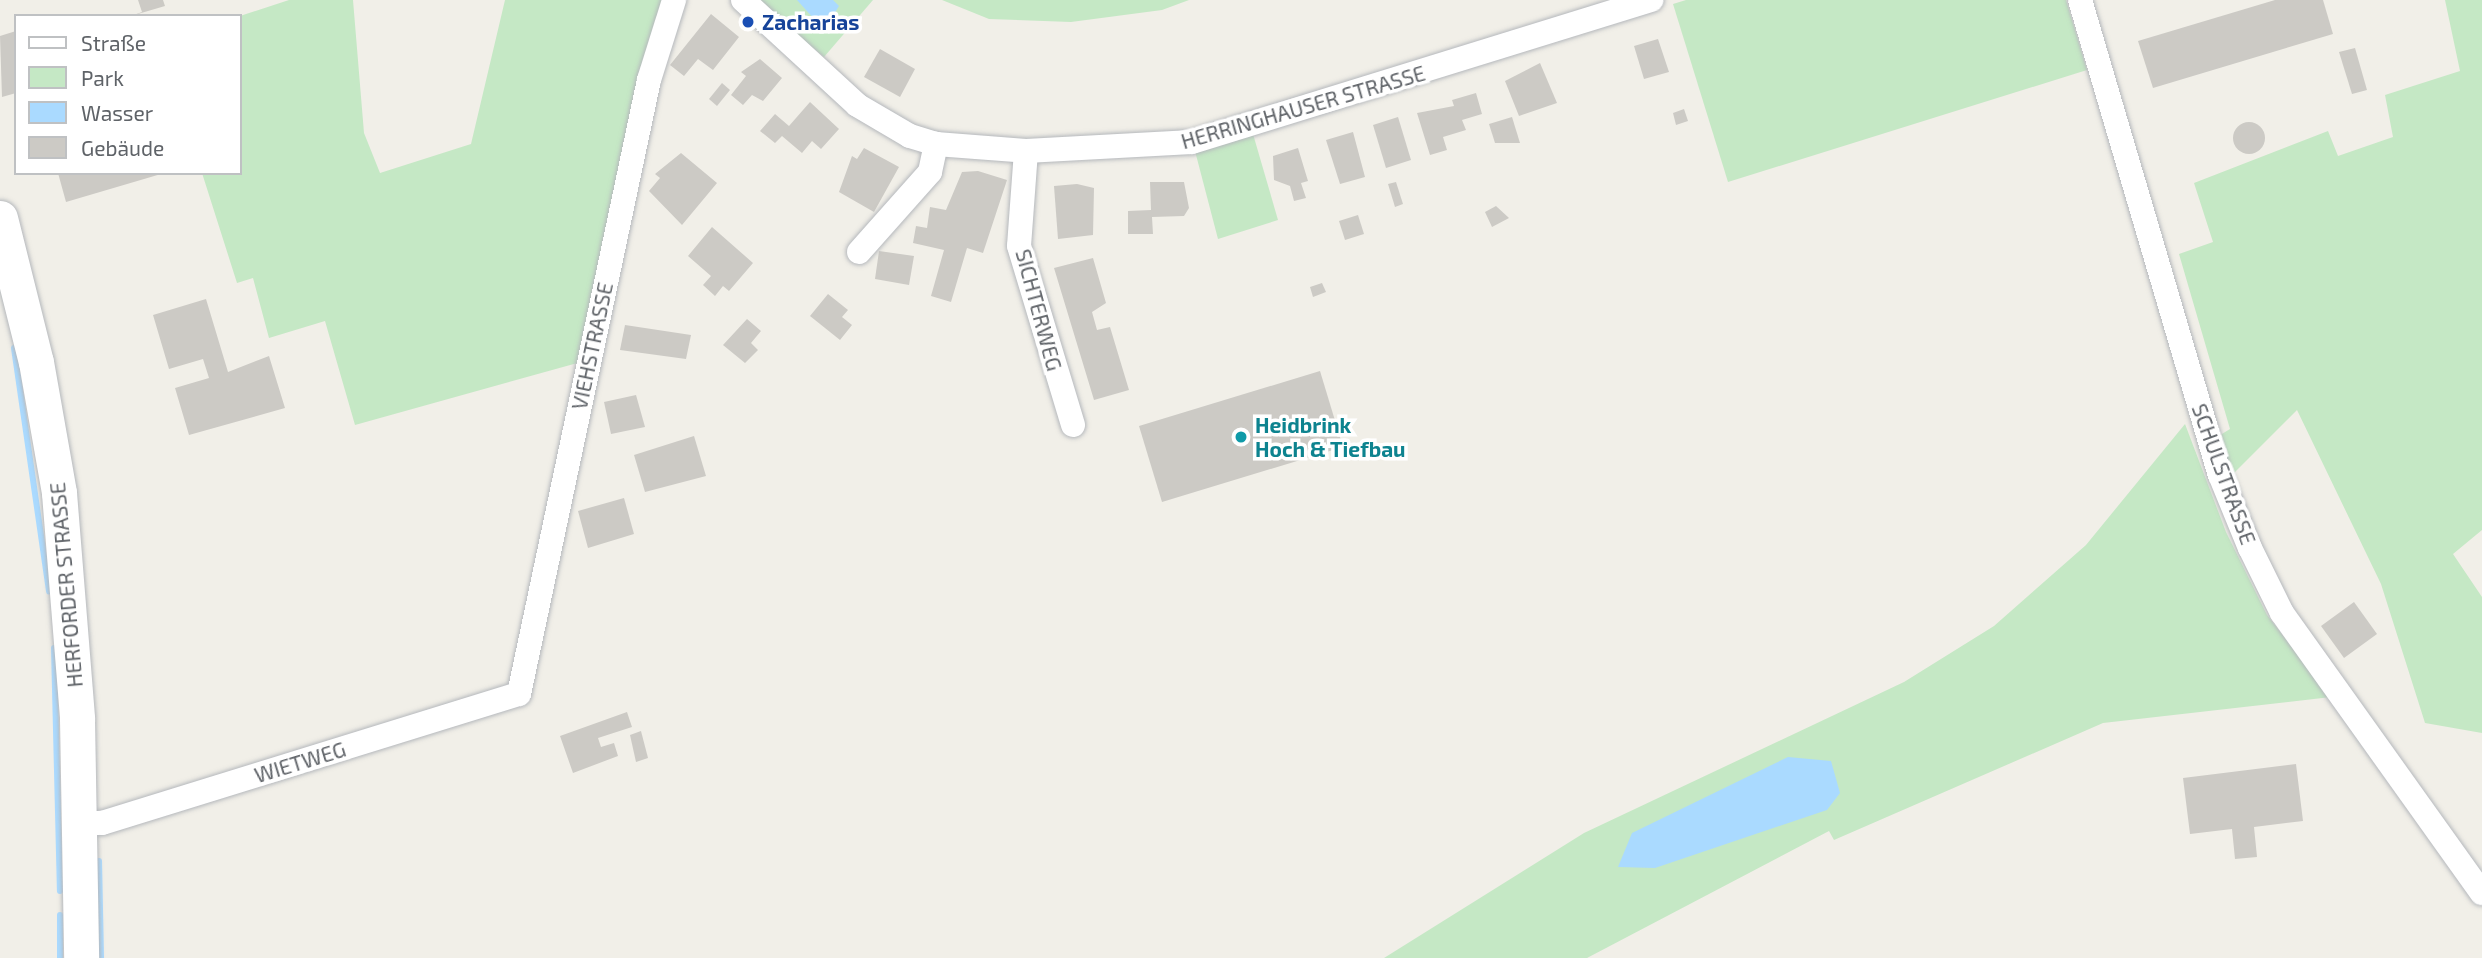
<!DOCTYPE html>
<html>
<head>
<meta charset="utf-8">
<style>
	body { margin:0 }
	#map { position:relative; width:2482px; height:958px; overflow:hidden; background:#f1efe8; font-family:"Exo 2",sans-serif }
	div>[style] { position:absolute }
	[style*='--x'] { left:calc(var(--x)*1px); top:calc(var(--y)*1px); width:calc(var(--w)*1px); rotate:calc(var(--a)*1deg) }
	.green>* { inset:0; background:#c5e8c5 }
	.water>* { inset:0; background:#aadaff }
	.stream>* { height:6px; margin:-3px; padding:0 3px; transform-origin:3px; border-radius:3px; background:#aadaff }
	.building>* { inset:0; background:#cccac5 }
	.round { border-radius:50% }
	.roads { filter:drop-shadow(0 0 2px #b5b8bc) drop-shadow(0 0 2px #b5b8bc) }
	.street>* { height:24px; margin:-12px; padding:0 12px; transform-origin:12px; border-radius:12px; background:#fff }
	.secondary>* { height:35px; margin:-17.5px; padding:0 17.5px; transform-origin:17.5px; border-radius:17.5px; background:#fff }
	.dots>* { width:19px; height:19px; translate:-50% -50%; box-sizing:border-box; border:4px solid #fff; border-radius:50% }
	span { translate:-50% -50%; white-space:nowrap; text-align:center; line-height:1.15; -webkit-text-stroke:7px #fff; paint-order:stroke }
	.transit-label { font-size:21px; color:#164399; font-weight:700 }
	.left { translate:0 -50%; text-align:left }
	.street-label { font-size:21px; color:#5f6368 }
	.culture-label { font-size:21px; color:#0d838f; font-weight:700 }
	.legend { position:absolute; left:14px; top:14px; width:228px; height:161px; box-sizing:border-box; background:#fff; border:2px solid #bfc1c3; margin:0; padding:9px 12px; list-style:none; font-size:21px; color:#5f6368 }
	.legend li { display:flex; align-items:center; gap:14px; height:35px }
	.legend b { width:35px; border:2px solid #bfc1c3 }
</style>
</head>
<body>
<div id="map">
	<div class="green">
		<div style="clip-path:polygon(289px 0,353px 0,364px 133px,380px 173px,471px 144px,505px 0,666px 0,581px 362px,355px 425px,325px 321px,269px 338px,253px 278px,237px 283px,202px 173px,240px 173px,240px 16px)"></div>
		<div style="clip-path:polygon(754px 0,873px 0,824px 57px)"></div>
		<div style="clip-path:polygon(942px 0,1189px 0,1162px 10px,1071px 22px,989px 19px)"></div>
		<div style="clip-path:polygon(1686px 0,2066px 0,2087px 70px,1728px 182px,1673px 4px)"></div>
		<div style="clip-path:polygon(2445px 0,2482px 0,2482px 530px,2453px 554px,2482px 597px,2482px 733px,2425px 723px,2381px 584px,2297px 410px,2230px 477px,2217px 437px,2230px 429px,2179px 254px,2213px 242px,2194px 183px,2328px 131px,2338px 156px,2393px 137px,2385px 95px,2460px 71px)"></div>
		<div style="clip-path:polygon(1253px 134px,1278px 220px,1218px 239px,1195px 151px)"></div>
		<div style="clip-path:polygon(2185px 424px,2226px 532px,2267px 615px,2331px 697px,2103px 723px,1834px 840px,1829px 831px,1587px 958px,1384px 958px,1584px 833px,1904px 682px,1994px 626px,2086px 545px)"></div>
	</div>
	<div class="water">
		<div style="clip-path:polygon(797px 0,833px 0,839px 6px,824px 30px)"></div>
		<div style="clip-path:polygon(1788px 757px,1831px 761px,1840px 793px,1827px 810px,1655px 868px,1618px 867px,1632px 833px)"></div>
	</div>
	<div class="stream">
		<div style="--x:14;--y:348;--w:246;--a:81.8"></div>
		<div style="--x:54;--y:648;--w:243;--a:88.6"></div>
		<div style="--x:99;--y:861;--w:97;--a:88.8"></div>
		<div style="--x:60;--y:915;--w:43;--a:90"></div>
	</div>
	<div class="building">
		<div style="clip-path:polygon(138px 0,163px 0,165px 6px,131px 16px,142px 12px)"></div>
		<div style="clip-path:polygon(2275px 0,2323px 0,2333px 34px,2153px 88px,2138px 41px)"></div>
		<div style="clip-path:polygon(711px 14px,739px 37px,713px 70px,698px 59px,684px 76px,670px 65px)"></div>
		<div style="clip-path:polygon(16px 31px,16px 93px,2px 97px,0 36px)"></div>
		<div style="clip-path:polygon(1658px 39px,1669px 72px,1644px 79px,1634px 46px)"></div>
		<div style="clip-path:polygon(2355px 48px,2367px 90px,2352px 94px,2339px 52px)"></div>
		<div style="clip-path:polygon(880px 49px,915px 69px,900px 97px,864px 77px)"></div>
		<div style="clip-path:polygon(760px 59px,782px 78px,763px 101px,752px 95px,743px 105px,731px 95px,746px 76px,741px 72px)"></div>
		<div style="clip-path:polygon(1540px 63px,1557px 103px,1519px 116px,1505px 81px)"></div>
		<div style="clip-path:polygon(722px 83px,730px 90px,717px 106px,709px 99px)"></div>
		<div style="clip-path:polygon(1476px 93px,1482px 114px,1462px 120px,1466px 130px,1443px 137px,1447px 150px,1430px 155px,1417px 113px,1454px 106px,1452px 100px)"></div>
		<div style="clip-path:polygon(810px 102px,839px 129px,821px 149px,812px 141px,802px 153px,782px 136px,775px 143px,760px 131px,775px 114px,789px 126px)"></div>
		<div style="clip-path:polygon(1684px 109px,1688px 121px,1676px 125px,1673px 113px)"></div>
		<div style="clip-path:polygon(1398px 117px,1411px 160px,1386px 168px,1373px 125px)"></div>
		<div style="clip-path:polygon(1512px 117px,1520px 143px,1495px 143px,1489px 124px)"></div>
		<div class="round" style="left:2233px;top:122px;width:32px;height:32px"></div>
		<div style="clip-path:polygon(1353px 132px,1365px 177px,1340px 184px,1326px 140px)"></div>
		<div style="clip-path:polygon(864px 148px,899px 167px,874px 212px,839px 192px,852px 156px,857px 159px)"></div>
		<div style="clip-path:polygon(1298px 148px,1308px 181px,1301px 183px,1306px 198px,1294px 201px,1290px 186px,1274px 180px,1273px 156px)"></div>
		<div style="clip-path:polygon(681px 153px,717px 183px,682px 225px,649px 191px,660px 178px,655px 174px)"></div>
		<div style="clip-path:polygon(978px 171px,1007px 180px,983px 253px,967px 248px,951px 302px,931px 296px,944px 250px,913px 243px,916px 226px,927px 228px,930px 207px,946px 210px,962px 172px)"></div>
		<div style="clip-path:polygon(58px 173px,161px 173px,161px 174px,66px 202px)"></div>
		<div style="clip-path:polygon(1150px 182px,1184px 182px,1189px 208px,1184px 216px,1152px 217px,1153px 234px,1128px 234px,1128px 211px,1151px 210px)"></div>
		<div style="clip-path:polygon(1396px 182px,1403px 204px,1395px 207px,1388px 184px)"></div>
		<div style="clip-path:polygon(1077px 184px,1094px 188px,1093px 235px,1058px 239px,1054px 186px)"></div>
		<div style="clip-path:polygon(1496px 206px,1509px 218px,1492px 227px,1485px 212px)"></div>
		<div style="clip-path:polygon(1358px 215px,1364px 234px,1345px 240px,1339px 221px)"></div>
		<div style="clip-path:polygon(712px 227px,753px 263px,729px 291px,723px 286px,715px 296px,703px 285px,711px 276px,688px 256px)"></div>
		<div style="clip-path:polygon(879px 251px,914px 256px,909px 285px,875px 279px)"></div>
		<div style="clip-path:polygon(1093px 258px,1106px 303px,1092px 312px,1097px 330px,1110px 327px,1129px 390px,1094px 400px,1054px 268px)"></div>
		<div style="clip-path:polygon(1322px 283px,1326px 292px,1313px 297px,1310px 287px)"></div>
		<div style="clip-path:polygon(828px 294px,848px 310px,842px 317px,852px 325px,840px 340px,810px 316px)"></div>
		<div style="clip-path:polygon(206px 299px,228px 372px,269px 356px,285px 408px,189px 435px,175px 388px,209px 378px,203px 359px,169px 369px,153px 315px)"></div>
		<div style="clip-path:polygon(747px 319px,761px 331px,751px 343px,758px 350px,745px 363px,723px 345px)"></div>
		<div style="clip-path:polygon(625px 325px,691px 335px,686px 359px,620px 350px)"></div>
		<div style="clip-path:polygon(1320px 371px,1343px 447px,1162px 502px,1139px 426px)"></div>
		<div style="clip-path:polygon(636px 395px,645px 427px,611px 434px,604px 402px)"></div>
		<div style="clip-path:polygon(694px 436px,706px 476px,645px 492px,634px 455px)"></div>
		<div style="clip-path:polygon(624px 498px,634px 534px,588px 548px,578px 511px)"></div>
		<div style="clip-path:polygon(2354px 602px,2377px 634px,2344px 658px,2321px 626px)"></div>
		<div style="clip-path:polygon(627px 712px,632px 727px,598px 738px,601px 747px,614px 743px,618px 756px,573px 773px,560px 736px)"></div>
		<div style="clip-path:polygon(641px 731px,648px 758px,636px 762px,630px 735px)"></div>
		<div style="clip-path:polygon(2296px 764px,2303px 821px,2254px 827px,2257px 857px,2235px 859px,2232px 829px,2190px 834px,2183px 778px)"></div>
	</div>
	<div class="roads">
		<div class="street">
			<div style="--x:743;--y:0;--w:155;--a:42.6"></div>
			<div style="--x:857;--y:105;--w:61;--a:30.3"></div>
			<div style="--x:910;--y:136;--w:27;--a:17"></div>
			<div style="--x:936;--y:144;--w:90;--a:4.4"></div>
			<div style="--x:1026;--y:151;--w:166;--a:-3.1"></div>
			<div style="--x:1192;--y:142;--w:481;--a:-17.2"></div>
			<div style="--x:2080;--y:0;--w:495;--a:73.6"></div>
			<div style="--x:2220;--y:475;--w:79;--a:67.7"></div>
			<div style="--x:2250;--y:548;--w:72;--a:63.8"></div>
			<div style="--x:2282;--y:613;--w:344;--a:54.5"></div>
			<div style="--x:1026;--y:151;--w:95;--a:94.2"></div>
			<div style="--x:1019;--y:246;--w:187;--a:73.2"></div>
			<div style="--x:859;--y:252;--w:107;--a:-48.4"></div>
			<div style="--x:930;--y:172;--w:29;--a:-78"></div>
			<div style="--x:80;--y:824;--w:22;--a:-3"></div>
			<div style="--x:102;--y:823;--w:436;--a:-17.2"></div>
			<div style="--x:519;--y:694;--w:628;--a:-78.05"></div>
			<div style="--x:649;--y:80;--w:84;--a:-72.6"></div>
		</div>
		<div class="secondary">
			<div style="--x:0;--y:218;--w:148;--a:76"></div>
			<div style="--x:36;--y:362;--w:133;--a:80"></div>
			<div style="--x:59;--y:493;--w:227;--a:85.4"></div>
			<div style="--x:77;--y:719;--w:239;--a:89"></div>
		</div>
	</div>
	<div class="dots">
		<div style="left:748px;top:22px;background:#1a4fb4"></div>
		<div style="left:1241px;top:437px;background:#0f9aa8"></div>
	</div>
	<div class="transit-label">
		<span class="left" style="left:762px;top:22px">Zacharias</span>
	</div>
	<div class="street-label">
		<span style="left:1303px;top:107px;rotate:-16deg">HERRINGHAUSER STRASSE</span>
		<span style="left:1039px;top:310px;rotate:75deg">SICHTERWEG</span>
		<span style="left:592px;top:346px;rotate:-78deg">VIEHSTRASSE</span>
		<span style="left:2224px;top:474px;rotate:70deg">SCHULSTRASSE</span>
		<span style="left:66px;top:585px;rotate:-95deg">HERFORDER STRASSE</span>
		<span style="left:300px;top:762px;rotate:-17deg">WIETWEG</span>
	</div>
	<div class="culture-label">
		<span class="left" style="left:1255px;top:437px">Heidbrink<br>Hoch &amp; Tiefbau</span>
	</div>
	<ul class="legend">
	<li><b style="height:9px;background:#fff"></b>Straße</li>
	<li><b style="height:19px;background:#c5e8c5"></b>Park</li>
	<li><b style="height:19px;background:#aadaff"></b>Wasser</li>
	<li><b style="height:19px;background:#cccac5"></b>Gebäude</li>
	</ul>
</div>
</body>
</html>
